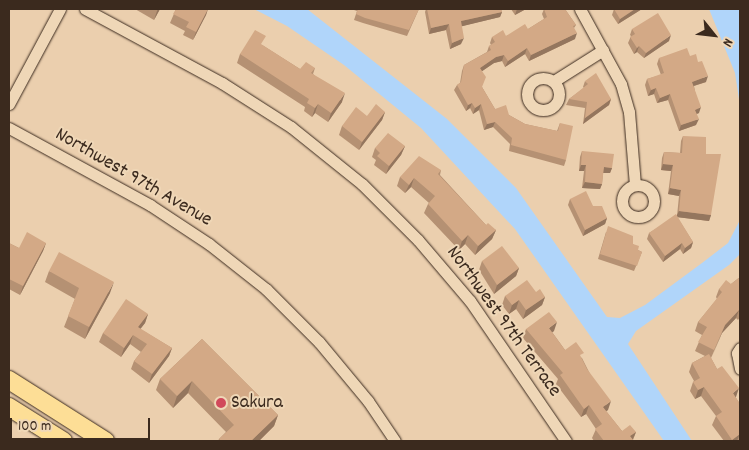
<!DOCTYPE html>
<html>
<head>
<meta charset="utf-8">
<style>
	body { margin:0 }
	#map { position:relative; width:749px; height:450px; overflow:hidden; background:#ebcfae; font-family:Dekko,sans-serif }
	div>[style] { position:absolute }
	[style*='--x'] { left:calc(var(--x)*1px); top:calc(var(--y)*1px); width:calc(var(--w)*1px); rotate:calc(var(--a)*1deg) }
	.water>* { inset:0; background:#b0d5fa }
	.roads { filter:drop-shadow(0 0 1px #3b2a1e) drop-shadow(0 0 1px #3b2a1e) }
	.minor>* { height:11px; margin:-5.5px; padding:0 5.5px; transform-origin:5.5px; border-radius:5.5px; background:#efd7b7 }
	.minor>.ring { margin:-5.5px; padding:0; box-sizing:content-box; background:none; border:11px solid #efd7b7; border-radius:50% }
	.primary>* { height:18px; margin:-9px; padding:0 9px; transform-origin:9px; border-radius:9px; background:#fdde96 }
	.wall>* { inset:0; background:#b59173 }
	.shaded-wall>* { inset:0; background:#94765e }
	.building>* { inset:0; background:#d3a986 }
	.dots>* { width:14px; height:14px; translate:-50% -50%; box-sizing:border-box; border:2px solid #efd7b7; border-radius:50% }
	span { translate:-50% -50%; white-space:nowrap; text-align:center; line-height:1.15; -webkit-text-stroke:4px #efd7b7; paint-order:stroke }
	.street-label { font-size:20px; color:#3b2a1e }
	.poi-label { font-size:20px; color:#3b2a1e }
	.left { translate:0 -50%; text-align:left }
	.frame { position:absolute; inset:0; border:10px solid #3b2a1e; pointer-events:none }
	.north { position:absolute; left:689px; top:10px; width:50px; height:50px; -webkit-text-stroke:4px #efd7b7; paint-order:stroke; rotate:119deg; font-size:14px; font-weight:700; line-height:20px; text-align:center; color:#3b2a1e }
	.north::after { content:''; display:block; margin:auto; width:18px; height:22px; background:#3b2a1e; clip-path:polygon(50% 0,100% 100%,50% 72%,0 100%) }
	.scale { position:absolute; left:10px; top:418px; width:140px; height:22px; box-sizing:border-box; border:2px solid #3b2a1e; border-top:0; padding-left:6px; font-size:15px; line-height:18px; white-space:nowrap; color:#3b2a1e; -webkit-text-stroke:4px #efd7b7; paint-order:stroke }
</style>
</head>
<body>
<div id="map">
	<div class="water">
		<div style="clip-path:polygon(254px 9px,307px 9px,447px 119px,516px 188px,607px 317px,620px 318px,645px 305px,702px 263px,728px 243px,740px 220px,740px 254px,729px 265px,636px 331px,628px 344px,692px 441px,664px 441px,515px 229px,421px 128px,344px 65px,287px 26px)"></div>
		<div style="clip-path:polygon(709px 9px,740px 9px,740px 106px,735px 73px)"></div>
	</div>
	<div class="roads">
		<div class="minor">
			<div style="--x:85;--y:9;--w:156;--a:28.4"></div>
			<div style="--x:222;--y:83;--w:82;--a:32.5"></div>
			<div style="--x:291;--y:127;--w:91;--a:38.8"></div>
			<div style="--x:362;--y:184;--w:79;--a:45"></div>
			<div style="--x:418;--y:240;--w:80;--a:49.6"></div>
			<div style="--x:470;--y:301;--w:170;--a:55.6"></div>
			<div style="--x:580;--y:9;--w:85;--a:61.3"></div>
			<div style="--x:621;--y:84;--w:29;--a:74"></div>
			<div style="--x:629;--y:112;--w:73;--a:85.3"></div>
			<div class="ring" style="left:527px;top:78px;width:21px;height:21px"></div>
			<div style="--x:554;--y:81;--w:58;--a:-32.3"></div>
			<div style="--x:9;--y:104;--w:108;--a:-61.8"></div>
			<div style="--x:9;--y:128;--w:161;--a:28.6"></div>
			<div style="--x:150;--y:205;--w:71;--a:33.5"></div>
			<div style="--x:209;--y:244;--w:73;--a:38.3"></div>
			<div style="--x:266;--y:289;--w:75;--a:45"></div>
			<div style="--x:319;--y:342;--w:77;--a:50.3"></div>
			<div style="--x:368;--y:401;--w:48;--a:56"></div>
			<div class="ring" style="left:622px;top:185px;width:21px;height:21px"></div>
			<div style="--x:740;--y:348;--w:6;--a:121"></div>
			<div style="--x:737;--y:353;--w:16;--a:79"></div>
		</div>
		<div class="primary">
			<div style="--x:9;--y:380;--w:114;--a:32.4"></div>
			<div style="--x:9;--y:407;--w:64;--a:32.2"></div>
		</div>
	</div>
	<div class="wall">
		<div style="clip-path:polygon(135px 9px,160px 9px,154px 20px)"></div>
		<div style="clip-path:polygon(176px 9px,208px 9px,206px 15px,193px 40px,183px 35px,185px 31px,170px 23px)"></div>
		<div style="clip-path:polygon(351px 9px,419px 9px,407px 36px,363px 23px,354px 20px,357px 11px)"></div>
		<div style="clip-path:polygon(426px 9px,501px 9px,502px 12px,500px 17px,462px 26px,461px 44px,450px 49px,446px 30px,429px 34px,425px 12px)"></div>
		<div style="clip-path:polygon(511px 9px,526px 9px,515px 15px)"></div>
		<div style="clip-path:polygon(544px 9px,565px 9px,576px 25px,574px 28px,575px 39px,529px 61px,525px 54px,505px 67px,502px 61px,494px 63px,482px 71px,482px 87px,495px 109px,509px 115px,525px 124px,557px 131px,560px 123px,566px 160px,564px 166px,509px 151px,510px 144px,493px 127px,484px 130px,479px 110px,473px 114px,470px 108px,466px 111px,454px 90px,457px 85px,460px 83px,462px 71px,464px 65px,487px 52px,489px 46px,491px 45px,490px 43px,492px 37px,506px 36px,528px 29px,544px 19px,542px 14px)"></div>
		<div style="clip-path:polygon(614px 9px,642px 9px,618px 24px,612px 15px)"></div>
		<div style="clip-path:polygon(632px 29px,669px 41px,644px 58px,637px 52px,634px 54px,628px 43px,631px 36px,630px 35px)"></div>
		<div style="clip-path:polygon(262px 45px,300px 69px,315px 68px,313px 74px,342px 102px,328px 122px,315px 113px,312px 117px,304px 111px,305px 107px,237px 63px,240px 54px)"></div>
		<div style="clip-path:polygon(690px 56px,706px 82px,694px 86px,699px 113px,697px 114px,696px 125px,679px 131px,668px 100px,657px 103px,654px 94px,648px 96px,645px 85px,647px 79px,661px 75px,657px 64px,659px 58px)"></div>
		<div style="clip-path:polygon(585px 81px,611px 99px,609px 105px,583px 124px,585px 108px,566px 105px,569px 99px,584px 88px,583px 87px)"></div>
		<div style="clip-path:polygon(385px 112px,382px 120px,359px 150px,339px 135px,342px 126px,367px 116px)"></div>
		<div style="clip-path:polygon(683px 136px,706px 154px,711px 215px,709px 221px,677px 217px,693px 242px,691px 248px,683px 254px,680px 249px,663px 262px,647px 239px,649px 233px,677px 216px,679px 196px,668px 194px,671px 171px,661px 170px,662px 158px,664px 152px,680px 153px,681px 141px)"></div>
		<div style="clip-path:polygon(405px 146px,401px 155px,386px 174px,374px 165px,376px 160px,372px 157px,375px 148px)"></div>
		<div style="clip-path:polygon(582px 151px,612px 168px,610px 173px,603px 173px,602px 184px,600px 189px,582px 188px,584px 171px,579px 171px,580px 157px)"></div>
		<div style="clip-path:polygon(441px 170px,440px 175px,486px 225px,496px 230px,492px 239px,475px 255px,465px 244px,459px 250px,424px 213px,428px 204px,429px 203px,411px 187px,405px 193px,397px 186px,400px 177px)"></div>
		<div style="clip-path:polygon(570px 199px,593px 206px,607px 218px,605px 224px,583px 236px,568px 205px)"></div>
		<div style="clip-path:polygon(606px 232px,633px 244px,638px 250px,642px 252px,634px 271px,598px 259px)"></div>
		<div style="clip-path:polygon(9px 243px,19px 248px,46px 243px,43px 251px,20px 295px,9px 289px)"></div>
		<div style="clip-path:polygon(482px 261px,519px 268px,516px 276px,494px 294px,479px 270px)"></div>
		<div style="clip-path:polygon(49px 271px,110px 293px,85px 339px,64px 327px,75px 299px,45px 282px)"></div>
		<div style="clip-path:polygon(740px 277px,740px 317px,738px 320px,736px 318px,722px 333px,711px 358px,717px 369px,740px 404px,740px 441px,724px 441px,712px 425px,716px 416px,701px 396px,695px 399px,690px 391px,693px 382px,694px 381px,689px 372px,692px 363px,705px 356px,695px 351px,702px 335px,695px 331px,698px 322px,717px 299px,716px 297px,719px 289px,731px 284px)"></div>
		<div style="clip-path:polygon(536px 292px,545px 297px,542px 305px,523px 319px,516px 309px,509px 314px,502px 305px,505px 296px)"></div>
		<div style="clip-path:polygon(148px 314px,145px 323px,140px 329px,172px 348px,169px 356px,149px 383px,131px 369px,134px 361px,141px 352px,130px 344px,121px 357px,99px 342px,103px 333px)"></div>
		<div style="clip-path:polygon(526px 329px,554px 331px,552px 332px,565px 350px,582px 358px,608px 410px,606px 411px,622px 431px,636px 432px,633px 440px,634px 441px,594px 441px,592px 438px,596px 429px,586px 414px,581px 417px,556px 384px,558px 379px,523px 338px)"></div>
		<div style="clip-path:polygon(202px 339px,278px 415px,274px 426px,259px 441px,218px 441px,219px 439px,226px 432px,188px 393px,173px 408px,156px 390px,160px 379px)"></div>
	</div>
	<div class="shaded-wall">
		<div style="clip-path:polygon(158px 9px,160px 9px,154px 20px,157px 11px)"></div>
		<div style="clip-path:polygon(208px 9px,206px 15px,193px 40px,196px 32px)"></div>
		<div style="clip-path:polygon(517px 9px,526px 9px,515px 15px)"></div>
		<div style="clip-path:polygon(635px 9px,642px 9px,618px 24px,620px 19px)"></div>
		<div style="clip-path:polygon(502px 12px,500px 17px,459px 27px,461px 21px)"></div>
		<div style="clip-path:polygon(449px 24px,446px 30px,429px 34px,431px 28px)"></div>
		<div style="clip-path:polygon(577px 33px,575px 39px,529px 61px,531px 55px)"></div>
		<div style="clip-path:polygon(671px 35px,669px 41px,644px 58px,646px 53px)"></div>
		<div style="clip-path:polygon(464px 38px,461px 44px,450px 49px,452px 43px)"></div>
		<div style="clip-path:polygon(639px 46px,637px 52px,634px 54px,637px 48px)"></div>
		<div style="clip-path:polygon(527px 48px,525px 54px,505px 67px,508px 61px)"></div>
		<div style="clip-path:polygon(504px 55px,502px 61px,494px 63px,478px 74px,480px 68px,496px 57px)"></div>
		<div style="clip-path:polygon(708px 76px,706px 82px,690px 87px,692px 82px)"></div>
		<div style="clip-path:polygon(656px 88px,654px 94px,648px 96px,651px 90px)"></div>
		<div style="clip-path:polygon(345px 93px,342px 102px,328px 122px,331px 113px)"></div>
		<div style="clip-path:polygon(670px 94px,668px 100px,657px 103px,660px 98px)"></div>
		<div style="clip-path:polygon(611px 99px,609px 105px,583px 124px,585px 118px)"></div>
		<div style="clip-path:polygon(472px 103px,470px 108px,466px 111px,468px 105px)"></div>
		<div style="clip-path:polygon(318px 104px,315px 113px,312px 117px,315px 108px)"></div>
		<div style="clip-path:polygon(481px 104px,479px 110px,473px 114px,475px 108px)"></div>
		<div style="clip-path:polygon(701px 107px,699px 113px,693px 115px,695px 110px)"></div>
		<div style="clip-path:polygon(385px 112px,382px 120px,359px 150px,362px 142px)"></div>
		<div style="clip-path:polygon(699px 119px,696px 125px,679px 131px,681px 125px)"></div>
		<div style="clip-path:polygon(495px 122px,493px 127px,484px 130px,487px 124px)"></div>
		<div style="clip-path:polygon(405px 146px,401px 155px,386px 174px,389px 166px)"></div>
		<div style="clip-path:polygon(663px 164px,673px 165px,671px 171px,661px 170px)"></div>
		<div style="clip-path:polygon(581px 165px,586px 165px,584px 171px,579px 171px)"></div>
		<div style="clip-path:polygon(604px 167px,612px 168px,610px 173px,602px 173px)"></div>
		<div style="clip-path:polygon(414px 178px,411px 187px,405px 193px,409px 185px)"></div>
		<div style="clip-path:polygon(585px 182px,602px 184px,600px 189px,582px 188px)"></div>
		<div style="clip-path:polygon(670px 188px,681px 190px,679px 196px,668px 194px)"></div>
		<div style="clip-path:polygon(679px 211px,711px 215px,709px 221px,676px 217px)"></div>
		<div style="clip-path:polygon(607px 218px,605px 224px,583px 236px,585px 230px)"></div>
		<div style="clip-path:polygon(496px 230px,492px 239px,475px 255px,478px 246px)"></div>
		<div style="clip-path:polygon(468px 235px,465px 244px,459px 250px,462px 241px)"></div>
		<div style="clip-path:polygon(693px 242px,691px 248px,683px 254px,685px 248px)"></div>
		<div style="clip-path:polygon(46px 243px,43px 251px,20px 295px,23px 286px)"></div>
		<div style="clip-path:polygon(682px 243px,680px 249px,663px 262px,665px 256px)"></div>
		<div style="clip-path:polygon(519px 268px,516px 276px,494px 294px,497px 285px)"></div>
		<div style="clip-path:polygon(114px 282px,110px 293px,85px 339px,89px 327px)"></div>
		<div style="clip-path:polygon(545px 297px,542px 305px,523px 319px,526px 310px)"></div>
		<div style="clip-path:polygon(519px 300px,516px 309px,509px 314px,512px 305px)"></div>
		<div style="clip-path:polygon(739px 310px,736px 318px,722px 333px,711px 359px,725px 325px)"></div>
		<div style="clip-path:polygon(148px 314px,145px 323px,135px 336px,138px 327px)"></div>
		<div style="clip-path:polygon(557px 322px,554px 331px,546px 337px,549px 328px)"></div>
		<div style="clip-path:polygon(133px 335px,130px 344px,121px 357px,124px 348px)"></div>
		<div style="clip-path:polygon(172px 348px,169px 356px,149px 383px,152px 374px)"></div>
		<div style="clip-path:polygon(192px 381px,188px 393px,173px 408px,177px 396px)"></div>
		<div style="clip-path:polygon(704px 387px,701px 396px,695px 399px,698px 390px)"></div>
		<div style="clip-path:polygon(739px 388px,736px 397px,729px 402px,733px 393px)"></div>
		<div style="clip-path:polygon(611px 401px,608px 410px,600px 415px,603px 407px)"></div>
		<div style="clip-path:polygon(589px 405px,586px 414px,581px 417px,584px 409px)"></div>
		<div style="clip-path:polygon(278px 415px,274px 426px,259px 441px,251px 441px)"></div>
		<div style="clip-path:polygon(636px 432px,632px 441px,630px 436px)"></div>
		<div style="clip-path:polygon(740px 434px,737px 441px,731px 441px,732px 440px)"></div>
	</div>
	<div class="building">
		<div style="clip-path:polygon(176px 9px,208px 9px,196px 32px,186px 27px,189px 22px,173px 14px)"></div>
		<div style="clip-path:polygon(358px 9px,419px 9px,409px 30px,365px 18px,356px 14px)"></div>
		<div style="clip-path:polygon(427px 9px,501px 9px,502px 12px,461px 21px,464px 38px,452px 43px,449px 24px,431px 28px)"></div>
		<div style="clip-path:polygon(544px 9px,565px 9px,576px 25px,573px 26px,577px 33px,531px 55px,527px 48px,508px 61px,504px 55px,496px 57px,480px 68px,486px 77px,482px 87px,495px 109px,506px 105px,509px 115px,525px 124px,558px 131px,560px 123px,573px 126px,566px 160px,511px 145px,512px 138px,495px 122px,487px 124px,481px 104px,475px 108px,472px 103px,468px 105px,457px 85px,461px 82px,464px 65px,491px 50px,489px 46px,495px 42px,492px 37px,503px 30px,506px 36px,525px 24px,528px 29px,547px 17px)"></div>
		<div style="clip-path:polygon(614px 9px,635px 9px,620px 19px)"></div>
		<div style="clip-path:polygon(658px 13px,671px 35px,646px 53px,639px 46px,637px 48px,630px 37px,635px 34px,632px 29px)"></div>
		<div style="clip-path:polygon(255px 30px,266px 36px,261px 44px,300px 69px,306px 62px,315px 68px,311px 73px,345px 93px,331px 113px,318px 104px,315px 108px,307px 103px,309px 99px,240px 54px)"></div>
		<div style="clip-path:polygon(687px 48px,690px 56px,696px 54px,698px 62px,702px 61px,708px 76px,692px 82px,701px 107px,695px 110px,699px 119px,681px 125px,670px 94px,660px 98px,656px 88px,651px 90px,647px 79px,664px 73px,659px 58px)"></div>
		<div style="clip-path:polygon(596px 73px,611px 99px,585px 118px,587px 102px,569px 99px,588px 84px,585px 81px)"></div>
		<div style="clip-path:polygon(376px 104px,385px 112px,362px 142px,342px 126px,356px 107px,367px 116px)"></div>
		<div style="clip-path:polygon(388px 133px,405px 146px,389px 166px,377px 156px,380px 153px,375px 148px)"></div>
		<div style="clip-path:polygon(683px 136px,706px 137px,706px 154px,721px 154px,711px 215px,679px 211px,681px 190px,670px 188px,673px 165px,663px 164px,664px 152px,682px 153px)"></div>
		<div style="clip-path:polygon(582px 151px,614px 154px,612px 168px,604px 167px,602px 184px,585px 182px,586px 165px,581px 165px)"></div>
		<div style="clip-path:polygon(419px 156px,441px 170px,438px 174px,486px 225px,488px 223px,496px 230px,478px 246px,468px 235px,462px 241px,428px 204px,435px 196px,414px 178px,409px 185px,400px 177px)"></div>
		<div style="clip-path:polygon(586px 191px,593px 206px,602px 206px,607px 218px,585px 230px,570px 199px)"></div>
		<div style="clip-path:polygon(676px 214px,693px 242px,685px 248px,682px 243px,665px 256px,649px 233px)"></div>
		<div style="clip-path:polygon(608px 226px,633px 236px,633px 244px,639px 246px,638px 250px,642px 252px,637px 266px,600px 254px)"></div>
		<div style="clip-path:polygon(27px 232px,46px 243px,23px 286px,9px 279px,9px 243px,19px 248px)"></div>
		<div style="clip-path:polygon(502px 246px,519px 268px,497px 285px,482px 261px)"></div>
		<div style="clip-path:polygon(59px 252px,114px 282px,89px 327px,68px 316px,79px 288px,49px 271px)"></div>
		<div style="clip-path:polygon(740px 277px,740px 311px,739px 310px,725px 325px,714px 350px,698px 342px,707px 327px,698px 322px,722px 292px,719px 289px,726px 280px,731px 284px)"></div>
		<div style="clip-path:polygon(527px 280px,536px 292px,540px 289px,545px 297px,526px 310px,519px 300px,512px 305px,505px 296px)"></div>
		<div style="clip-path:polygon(126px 299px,148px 314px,138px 327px,172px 348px,152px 374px,134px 361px,147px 344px,133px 335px,124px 348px,103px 333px)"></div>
		<div style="clip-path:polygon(549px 312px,557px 322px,549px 328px,565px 350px,576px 342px,584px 353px,580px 355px,587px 369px,611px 401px,603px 407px,622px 431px,630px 425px,636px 432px,630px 436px,634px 441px,604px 441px,595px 429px,602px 424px,589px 405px,584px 409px,560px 375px,563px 373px,526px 329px)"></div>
		<div style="clip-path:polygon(202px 339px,278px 415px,251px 441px,221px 441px,219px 439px,234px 425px,192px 381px,177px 396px,160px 379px)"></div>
		<div style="clip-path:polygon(709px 354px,717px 369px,722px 366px,739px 388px,733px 393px,740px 404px,740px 434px,732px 440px,716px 416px,722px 412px,704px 387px,698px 390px,693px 382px,700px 378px,692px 363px)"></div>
	</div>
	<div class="dots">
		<div style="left:221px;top:403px;background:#d1495b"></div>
	</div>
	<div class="street-label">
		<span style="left:133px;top:178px;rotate:30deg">Northwest 97th Avenue</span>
		<span style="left:503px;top:322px;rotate:54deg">Northwest 97th Terrace</span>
	</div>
	<div class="poi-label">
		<span class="left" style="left:231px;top:403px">Sakura</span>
	</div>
	<div class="frame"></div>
	<div class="north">N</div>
	<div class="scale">100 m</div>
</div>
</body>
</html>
